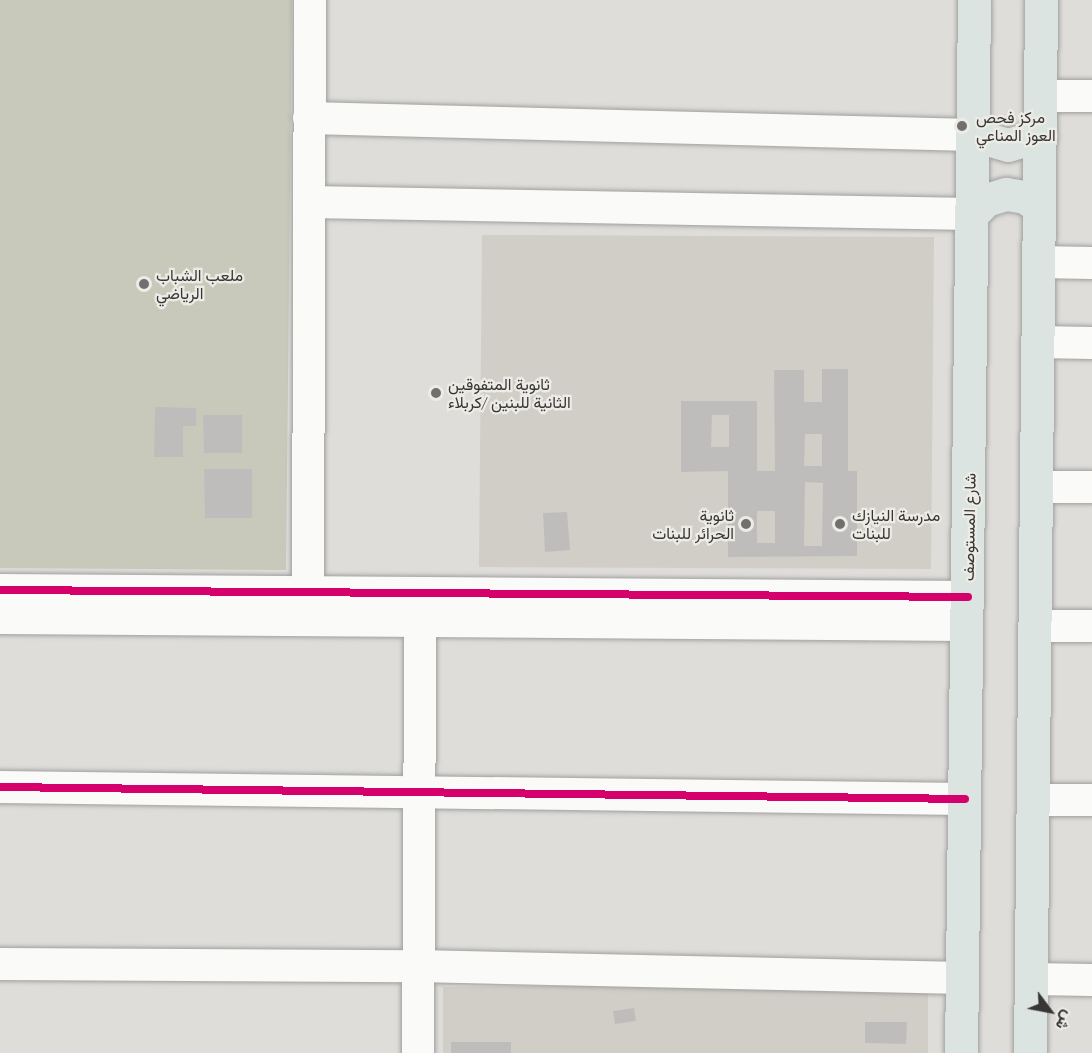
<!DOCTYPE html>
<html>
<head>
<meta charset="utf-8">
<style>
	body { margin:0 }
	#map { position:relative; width:1092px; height:1053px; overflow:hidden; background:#deddda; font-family:"PT Serif",Vazirmatn,serif }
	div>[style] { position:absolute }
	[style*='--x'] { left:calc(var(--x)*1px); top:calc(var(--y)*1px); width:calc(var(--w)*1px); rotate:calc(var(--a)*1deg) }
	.built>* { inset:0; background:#d1cec7 }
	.green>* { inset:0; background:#c8c9bb }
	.building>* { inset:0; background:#bfbdbc }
	.roads { filter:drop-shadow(0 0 2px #a1a09e) drop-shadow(0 0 2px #a1a09e) }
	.minor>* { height:32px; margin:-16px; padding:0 16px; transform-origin:16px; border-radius:16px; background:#fafaf9 }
	.major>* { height:33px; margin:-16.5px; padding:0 16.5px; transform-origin:16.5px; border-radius:16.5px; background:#dbe4e0 }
	.cycleway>* { height:8px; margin:-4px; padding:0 4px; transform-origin:4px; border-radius:4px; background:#d6006c }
	.dots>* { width:16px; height:16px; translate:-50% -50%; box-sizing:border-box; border:3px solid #edebe6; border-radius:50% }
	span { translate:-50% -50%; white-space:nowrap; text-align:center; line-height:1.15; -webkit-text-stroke:4.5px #edebe6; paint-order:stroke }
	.poi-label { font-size:16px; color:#373634 }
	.left { translate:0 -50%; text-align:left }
	.right { translate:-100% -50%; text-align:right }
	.street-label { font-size:16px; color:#373634 }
	.north { position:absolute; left:1020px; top:981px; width:60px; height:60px; -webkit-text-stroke:4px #edebe6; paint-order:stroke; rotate:122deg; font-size:16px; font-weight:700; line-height:24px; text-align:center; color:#373634 }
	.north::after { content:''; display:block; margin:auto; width:21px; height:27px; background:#373634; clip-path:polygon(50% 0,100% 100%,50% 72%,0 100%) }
</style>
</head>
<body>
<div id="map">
	<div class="built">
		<div style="clip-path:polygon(482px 235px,934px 237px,931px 569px,479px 567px)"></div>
		<div style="clip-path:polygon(680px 985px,928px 990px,928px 1053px,443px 1053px,443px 987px)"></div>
	</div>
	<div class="green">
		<div style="clip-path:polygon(0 0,292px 0,286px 570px,0 568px)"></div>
	</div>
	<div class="building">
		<div style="clip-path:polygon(evenodd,822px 369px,848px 369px,848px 471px,857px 471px,857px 556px,728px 557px,728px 471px,681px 472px,681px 401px,757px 401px,757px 471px,775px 471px,774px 370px,804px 370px,804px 402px,822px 402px,822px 369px,712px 415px,729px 415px,729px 447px,711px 447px,712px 415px,822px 369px,805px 434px,822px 434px,822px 466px,804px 466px,805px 434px,822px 369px,805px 482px,823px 483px,822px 546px,804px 546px,805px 482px,822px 369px,757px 511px,775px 511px,775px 543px,757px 543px,757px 511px)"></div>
		<div style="clip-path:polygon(155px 407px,196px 408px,196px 426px,183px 426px,183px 457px,154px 457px)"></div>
		<div style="clip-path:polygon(203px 415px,242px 415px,242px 453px,204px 453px)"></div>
		<div style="clip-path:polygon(204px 469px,252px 469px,252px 518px,205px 518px)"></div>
		<div style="clip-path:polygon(567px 512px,570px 550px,545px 552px,543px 513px)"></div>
		<div style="clip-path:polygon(634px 1008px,636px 1021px,615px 1024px,613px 1011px)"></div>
		<div style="clip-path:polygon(865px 1022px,907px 1022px,906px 1044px,865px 1043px)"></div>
		<div style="clip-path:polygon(451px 1042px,511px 1042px,511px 1053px,451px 1053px)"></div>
	</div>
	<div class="roads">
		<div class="minor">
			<div style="--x:1040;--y:96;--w:52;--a:0"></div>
			<div style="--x:309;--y:118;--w:664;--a:1.47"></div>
			<div style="--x:309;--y:202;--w:663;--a:1.04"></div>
			<div style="--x:1038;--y:262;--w:54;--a:1.1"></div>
			<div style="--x:1038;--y:342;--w:54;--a:1.1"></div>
			<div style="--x:1036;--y:487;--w:56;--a:0"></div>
			<div style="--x:308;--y:589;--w:589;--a:-89.81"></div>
			<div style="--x:0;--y:590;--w:968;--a:0.41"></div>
			<div style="--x:0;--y:618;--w:967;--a:0.41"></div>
			<div style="--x:1035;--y:626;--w:57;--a:0"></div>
			<div style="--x:0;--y:787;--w:965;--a:0.71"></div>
			<div style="--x:1033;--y:800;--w:59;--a:0"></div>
			<div style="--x:0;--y:964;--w:418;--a:0.3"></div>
			<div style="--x:418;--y:966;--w:545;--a:1.26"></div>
			<div style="--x:1031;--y:979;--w:61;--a:0.9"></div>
			<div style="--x:418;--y:1053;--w:435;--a:-89.7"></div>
		</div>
		<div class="major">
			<div style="--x:973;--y:135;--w:36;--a:16"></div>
			<div style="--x:1008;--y:145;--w:34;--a:-17"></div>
			<div style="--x:972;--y:214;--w:20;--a:-45"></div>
			<div style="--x:986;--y:200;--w:21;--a:-17"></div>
			<div style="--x:1006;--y:194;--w:19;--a:9"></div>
			<div style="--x:1025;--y:197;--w:17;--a:36"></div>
			<div style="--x:961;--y:1053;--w:1053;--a:-89.29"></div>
			<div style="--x:1030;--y:1053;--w:1053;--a:-89.4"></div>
		</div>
	</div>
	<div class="cycleway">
		<div style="--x:0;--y:590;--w:968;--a:0.41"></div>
		<div style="--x:0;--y:787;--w:965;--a:0.71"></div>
	</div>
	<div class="dots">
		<div style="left:962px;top:126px;background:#71706e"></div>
		<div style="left:144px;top:284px;background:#71706e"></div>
		<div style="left:436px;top:393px;background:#71706e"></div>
		<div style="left:746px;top:524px;background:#71706e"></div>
		<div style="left:840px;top:524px;background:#71706e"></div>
	</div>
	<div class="poi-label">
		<span class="left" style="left:976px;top:126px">مركز فحص<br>العوز المناعي</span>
		<span class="left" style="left:156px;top:284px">ملعب الشباب<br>الرياضي</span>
		<span class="left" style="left:448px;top:393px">ثانوية المتفوقين<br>الثانية للبنين /كربلاء</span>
		<span class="right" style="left:734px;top:524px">ثانوية<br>الحرائر للبنات</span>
		<span class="left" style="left:852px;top:524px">مدرسة النيازك<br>للبنات</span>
	</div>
	<div class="street-label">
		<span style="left:969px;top:527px;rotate:-89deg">شارع المستوصف</span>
	</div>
	<div class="north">ش</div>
</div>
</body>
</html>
